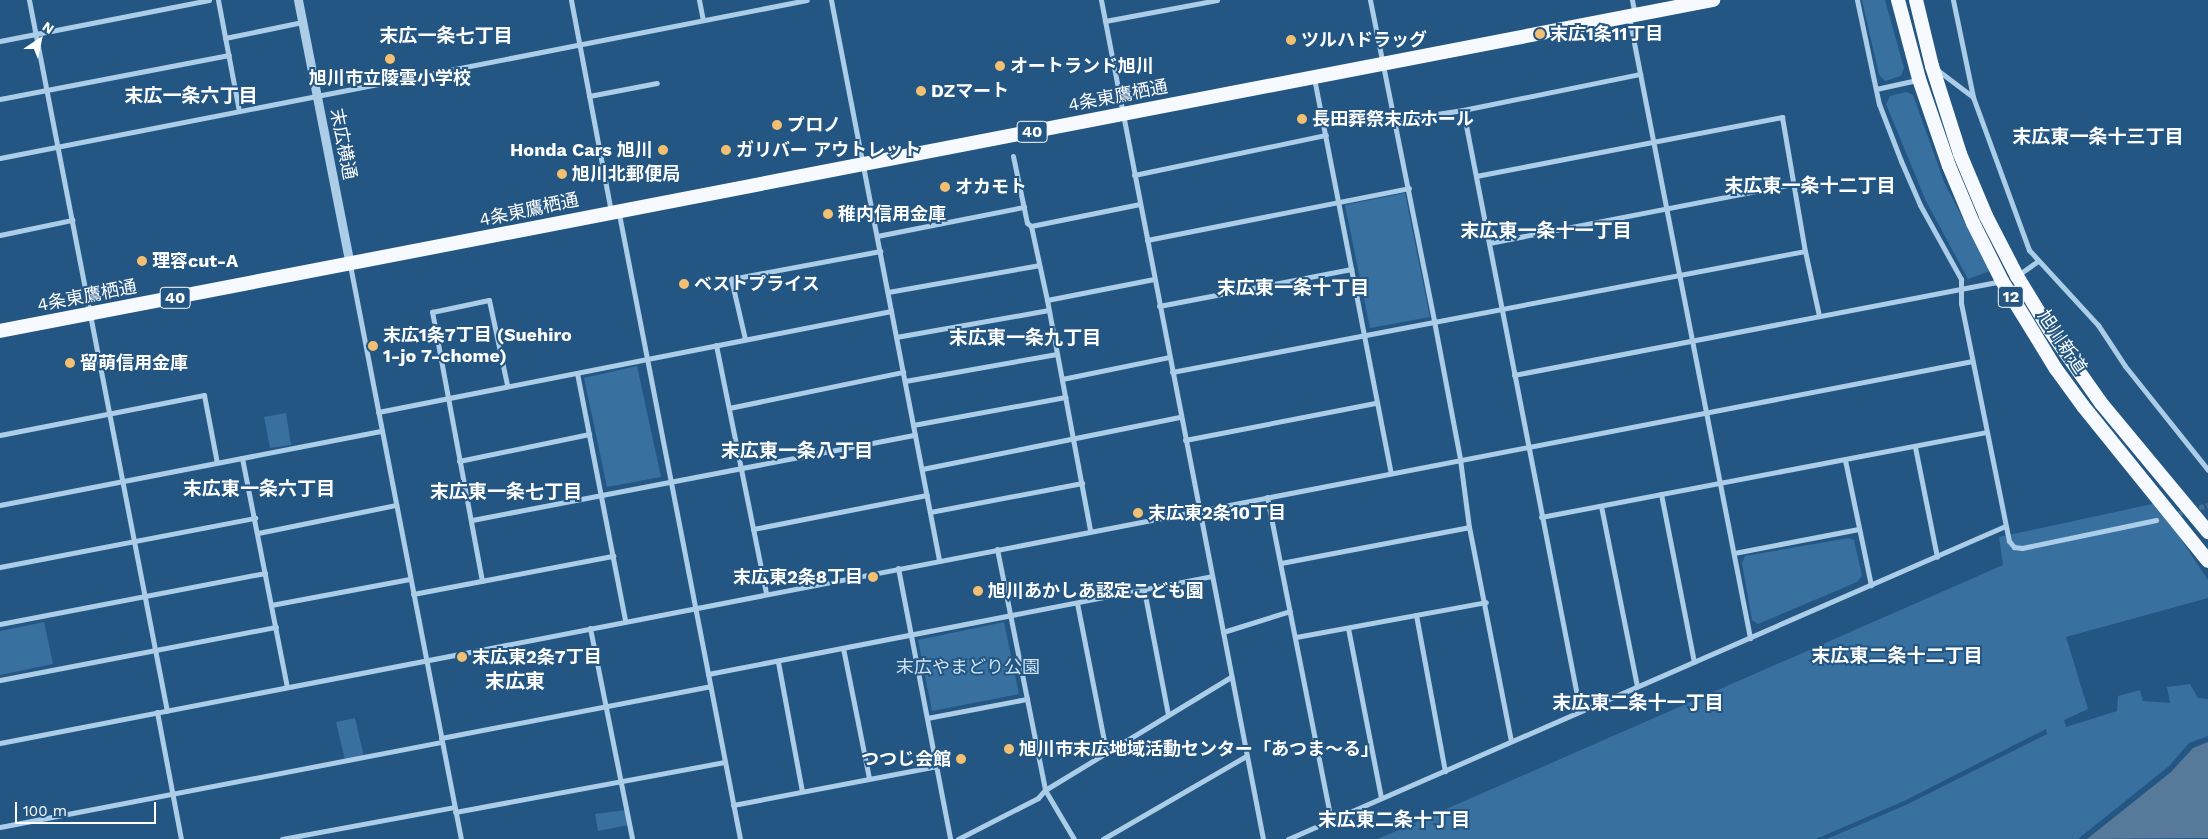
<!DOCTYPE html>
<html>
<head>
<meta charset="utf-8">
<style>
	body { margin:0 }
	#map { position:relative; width:2208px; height:839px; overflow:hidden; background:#245683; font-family:"Work Sans","Noto Sans JP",sans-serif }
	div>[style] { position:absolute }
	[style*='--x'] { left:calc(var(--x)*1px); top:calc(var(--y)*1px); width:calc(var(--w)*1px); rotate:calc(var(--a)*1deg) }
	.green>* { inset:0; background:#3870a0 }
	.water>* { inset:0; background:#577a9a }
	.minor-tunnel>* { height:5px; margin-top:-2.5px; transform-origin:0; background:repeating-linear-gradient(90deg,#456f96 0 5px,transparent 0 7.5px) }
	.minor>* { height:5px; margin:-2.5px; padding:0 2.5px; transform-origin:2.5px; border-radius:2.5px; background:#accde8 }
	.tertiary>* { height:9px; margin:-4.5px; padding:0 4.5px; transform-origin:4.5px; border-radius:4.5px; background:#accde8 }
	.trunk>* { height:14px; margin:-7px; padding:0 7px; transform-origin:7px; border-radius:7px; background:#f6fafe }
	.dots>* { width:14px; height:14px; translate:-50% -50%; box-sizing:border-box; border:2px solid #245683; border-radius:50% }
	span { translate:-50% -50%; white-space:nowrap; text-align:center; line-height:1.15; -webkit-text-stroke:4px #245683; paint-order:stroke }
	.shield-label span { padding:1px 4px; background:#245683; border:1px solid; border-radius:4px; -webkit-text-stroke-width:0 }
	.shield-label { font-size:16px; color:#fff; font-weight:700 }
	.poi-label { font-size:18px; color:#fff; font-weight:700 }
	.left { translate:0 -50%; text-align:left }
	.right { translate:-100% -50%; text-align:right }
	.street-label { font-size:18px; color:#fff }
	.park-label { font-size:18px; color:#d0e5f6 }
	.neighbourhood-label { font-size:19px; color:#fff; font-weight:700 }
	.quarter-label { font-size:20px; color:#fff; font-weight:700 }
	.north { position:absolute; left:15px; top:15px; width:50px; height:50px; -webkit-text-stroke:4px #245683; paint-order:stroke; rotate:34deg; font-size:14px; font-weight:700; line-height:20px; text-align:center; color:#fff }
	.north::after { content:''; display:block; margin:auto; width:18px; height:22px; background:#fff; clip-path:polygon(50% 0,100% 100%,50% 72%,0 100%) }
	.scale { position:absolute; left:15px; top:802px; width:141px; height:22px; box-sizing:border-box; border:2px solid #fff; border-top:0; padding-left:6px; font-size:15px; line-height:18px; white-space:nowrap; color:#fff; -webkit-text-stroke:4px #245683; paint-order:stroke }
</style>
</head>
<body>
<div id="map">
	<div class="green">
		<div style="clip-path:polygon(1862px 0,1885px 0,1904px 68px,1901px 76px,1885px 81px,1879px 75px)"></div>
		<div style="clip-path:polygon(1906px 92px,1913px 95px,1944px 182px,1990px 271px,1968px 279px,1926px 201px,1886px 104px,1890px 96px)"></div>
		<div style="clip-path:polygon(1405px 193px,1430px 317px,1370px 328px,1345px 205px)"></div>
		<div style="clip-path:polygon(637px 366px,661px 477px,607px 487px,584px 378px)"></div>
		<div style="clip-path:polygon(286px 413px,291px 445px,270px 448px,264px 417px)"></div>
		<div style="clip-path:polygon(2157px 503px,2208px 580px,2208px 598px,2066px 637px,2088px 709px,2064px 720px,2066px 727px,2117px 711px,2118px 696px,2140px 690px,2143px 701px,2170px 703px,2167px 687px,2190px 684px,2198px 698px,2208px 699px,2208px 736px,2189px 743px,2169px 766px,2078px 839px,1827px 839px,1908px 804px,2047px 734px,2046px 729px,1904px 801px,1816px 839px,1378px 839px,2003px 565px,1999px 537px)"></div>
		<div style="clip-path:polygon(1849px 538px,1854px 540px,1862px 576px,1857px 582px,1758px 624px,1752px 620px,1742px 563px,1745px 556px)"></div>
		<div style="clip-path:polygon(44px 622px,53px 664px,0 675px,0 631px)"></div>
		<div style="clip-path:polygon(1004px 622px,1019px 694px,932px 711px,918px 640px)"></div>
		<div style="clip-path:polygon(355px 718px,364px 757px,345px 760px,336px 722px)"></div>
		<div style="clip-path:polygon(626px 810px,629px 825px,598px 831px,595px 814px)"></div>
	</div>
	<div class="water">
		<div style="clip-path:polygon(2208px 742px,2208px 838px,2087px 839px,2171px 772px,2193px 748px)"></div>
	</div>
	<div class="minor-tunnel">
		<div style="--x:2156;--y:520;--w:54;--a:-16.1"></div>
	</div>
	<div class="minor">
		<div style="--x:29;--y:0;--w:724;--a:79.02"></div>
		<div style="--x:218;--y:0;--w:113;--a:79.3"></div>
		<div style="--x:571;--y:0;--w:216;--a:79.3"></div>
		<div style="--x:699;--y:0;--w:20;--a:79"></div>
		<div style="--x:831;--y:0;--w:570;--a:79.08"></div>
		<div style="--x:1101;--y:0;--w:854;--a:79.07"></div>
		<div style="--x:1370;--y:0;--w:327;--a:78.7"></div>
		<div style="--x:1434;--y:321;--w:140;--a:79.3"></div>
		<div style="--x:1460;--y:459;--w:69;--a:82.5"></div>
		<div style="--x:1469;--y:527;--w:218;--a:78.9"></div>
		<div style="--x:1632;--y:0;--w:15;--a:79"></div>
		<div style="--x:1857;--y:0;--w:106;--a:78.1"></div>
		<div style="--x:1879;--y:104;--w:61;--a:68.9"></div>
		<div style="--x:1901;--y:161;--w:48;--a:66.6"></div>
		<div style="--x:1920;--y:205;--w:85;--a:61"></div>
		<div style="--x:1961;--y:279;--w:24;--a:90"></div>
		<div style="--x:1961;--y:303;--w:243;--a:78.6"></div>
		<div style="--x:2009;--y:541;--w:8;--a:50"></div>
		<div style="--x:2014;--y:547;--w:8;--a:7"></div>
		<div style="--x:2022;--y:548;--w:137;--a:-11.8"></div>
		<div style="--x:1953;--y:0;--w:99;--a:78.3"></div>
		<div style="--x:1973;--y:97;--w:163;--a:69.9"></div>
		<div style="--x:2029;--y:250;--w:102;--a:47.4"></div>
		<div style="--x:2098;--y:325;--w:49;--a:56.6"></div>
		<div style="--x:2125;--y:366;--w:133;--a:51.4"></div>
		<div style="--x:1629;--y:17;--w:633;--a:78.97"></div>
		<div style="--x:1105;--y:21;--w:114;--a:-10.6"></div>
		<div style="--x:225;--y:38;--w:79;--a:-11.7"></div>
		<div style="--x:0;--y:41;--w:213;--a:-11.1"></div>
		<div style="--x:1936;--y:69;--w:46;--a:37.1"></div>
		<div style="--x:1314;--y:78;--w:402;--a:79"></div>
		<div style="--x:1876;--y:89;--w:42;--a:-12.4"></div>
		<div style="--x:589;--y:96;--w:69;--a:-10.8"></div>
		<div style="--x:0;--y:99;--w:233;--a:-10.9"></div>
		<div style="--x:1463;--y:110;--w:612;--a:78.98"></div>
		<div style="--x:1396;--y:120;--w:68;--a:-8.5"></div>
		<div style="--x:1463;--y:110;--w:181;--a:-11.5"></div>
		<div style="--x:1013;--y:156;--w:68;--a:78.2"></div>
		<div style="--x:1027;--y:223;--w:5;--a:37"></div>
		<div style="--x:1031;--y:226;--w:76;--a:77.8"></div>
		<div style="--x:1047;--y:300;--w:234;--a:79.4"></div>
		<div style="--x:0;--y:158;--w:822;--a:-11.08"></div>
		<div style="--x:1134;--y:175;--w:196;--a:-11.8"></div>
		<div style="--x:1476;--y:176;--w:312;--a:-10.9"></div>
		<div style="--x:1782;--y:117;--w:136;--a:80.3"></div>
		<div style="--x:1805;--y:251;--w:66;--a:77.8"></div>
		<div style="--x:619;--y:214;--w:637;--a:79.04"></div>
		<div style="--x:1031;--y:226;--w:111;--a:-11.4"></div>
		<div style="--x:0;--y:235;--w:74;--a:-11.8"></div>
		<div style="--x:877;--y:236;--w:150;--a:-11.2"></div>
		<div style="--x:1147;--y:240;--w:267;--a:-11.2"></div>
		<div style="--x:1489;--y:243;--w:309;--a:-11"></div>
		<div style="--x:350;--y:265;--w:585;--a:79.06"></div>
		<div style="--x:2018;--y:275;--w:24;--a:-35"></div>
		<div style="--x:888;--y:292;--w:153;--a:-10.1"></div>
		<div style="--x:1047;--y:300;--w:109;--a:-11.1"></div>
		<div style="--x:1159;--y:306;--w:196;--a:-10.9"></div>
		<div style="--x:896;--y:337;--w:155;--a:-10"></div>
		<div style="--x:745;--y:339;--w:62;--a:-103.1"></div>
		<div style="--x:731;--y:279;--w:152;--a:-10.6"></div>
		<div style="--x:716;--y:345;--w:254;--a:78.6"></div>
		<div style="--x:1172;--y:372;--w:644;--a:-10.82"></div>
		<div style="--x:577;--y:373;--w:253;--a:79"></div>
		<div style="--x:1514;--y:375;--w:497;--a:-10.9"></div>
		<div style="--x:1062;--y:379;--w:109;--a:-11.6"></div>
		<div style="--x:905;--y:381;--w:154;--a:-10.1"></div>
		<div style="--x:729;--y:408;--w:178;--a:-11.7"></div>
		<div style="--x:378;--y:412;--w:523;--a:-11.14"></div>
		<div style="--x:913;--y:425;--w:155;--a:-10.4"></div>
		<div style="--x:0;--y:435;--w:208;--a:-11.1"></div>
		<div style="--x:204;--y:395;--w:69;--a:79.2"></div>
		<div style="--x:1185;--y:440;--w:195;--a:-11"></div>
		<div style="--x:1915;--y:447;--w:112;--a:78.7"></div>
		<div style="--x:242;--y:458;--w:233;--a:78.9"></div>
		<div style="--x:1845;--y:460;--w:128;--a:78.3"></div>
		<div style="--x:459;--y:461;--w:133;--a:-11.7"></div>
		<div style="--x:922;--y:469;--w:264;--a:-11.4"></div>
		<div style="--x:1661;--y:494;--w:171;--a:78.9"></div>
		<div style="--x:1267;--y:497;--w:329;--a:78.8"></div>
		<div style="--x:0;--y:505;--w:389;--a:-11"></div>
		<div style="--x:1601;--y:506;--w:184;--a:78.7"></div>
		<div style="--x:930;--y:512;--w:155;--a:-10.8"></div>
		<div style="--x:1541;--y:517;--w:453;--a:-10.8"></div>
		<div style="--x:472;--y:520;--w:451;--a:-10.9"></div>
		<div style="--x:753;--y:529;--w:177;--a:-11.1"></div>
		<div style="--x:258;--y:533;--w:141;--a:-11.5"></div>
		<div style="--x:997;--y:549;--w:246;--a:78.7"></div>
		<div style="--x:1045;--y:790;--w:57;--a:59.4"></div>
		<div style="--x:1734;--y:553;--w:127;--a:-10.9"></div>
		<div style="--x:1281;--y:563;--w:191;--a:-10.8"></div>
		<div style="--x:0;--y:567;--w:260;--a:-10.9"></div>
		<div style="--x:898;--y:568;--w:276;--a:79.1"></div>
		<div style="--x:482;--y:581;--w:274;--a:-100.5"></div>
		<div style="--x:432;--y:312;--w:58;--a:-11.9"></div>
		<div style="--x:489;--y:300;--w:87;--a:78"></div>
		<div style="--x:1144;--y:590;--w:127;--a:79.1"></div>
		<div style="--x:413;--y:594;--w:204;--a:-10.8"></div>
		<div style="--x:1077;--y:603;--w:151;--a:78.9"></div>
		<div style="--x:271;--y:605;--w:141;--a:-10.6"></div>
		<div style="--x:1416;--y:615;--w:159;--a:79.5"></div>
		<div style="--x:0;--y:624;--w:270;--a:-10.9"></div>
		<div style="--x:590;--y:628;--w:215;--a:78.7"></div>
		<div style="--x:1348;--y:628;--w:173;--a:79"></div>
		<div style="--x:1223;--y:632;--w:70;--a:-17.4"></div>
		<div style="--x:1296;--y:637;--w:193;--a:-10.4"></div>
		<div style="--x:843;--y:648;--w:133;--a:78.7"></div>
		<div style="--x:778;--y:662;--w:131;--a:79.5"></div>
		<div style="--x:708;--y:674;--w:513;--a:-11"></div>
		<div style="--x:0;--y:680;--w:281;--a:-10.9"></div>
		<div style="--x:157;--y:712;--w:129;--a:79.3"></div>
		<div style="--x:927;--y:718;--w:102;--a:-10.8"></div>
		<div style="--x:441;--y:738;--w:274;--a:-10.9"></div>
		<div style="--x:0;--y:743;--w:2009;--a:-10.96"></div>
		<div style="--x:733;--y:805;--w:208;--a:-10.8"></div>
		<div style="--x:455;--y:812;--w:274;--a:-10.5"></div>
		<div style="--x:0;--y:827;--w:450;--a:-10.9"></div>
		<div style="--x:282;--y:839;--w:175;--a:-10.5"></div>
		<div style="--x:958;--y:839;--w:90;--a:-27.1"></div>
		<div style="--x:1038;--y:798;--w:11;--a:-49"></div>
		<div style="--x:1045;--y:790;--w:218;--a:-31.3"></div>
		<div style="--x:1103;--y:839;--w:165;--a:-30.1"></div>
		<div style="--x:1288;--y:839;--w:782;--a:-23.58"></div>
	</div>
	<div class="tertiary">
		<div style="--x:298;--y:0;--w:270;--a:78.9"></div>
	</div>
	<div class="trunk">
		<div style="--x:1898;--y:0;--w:82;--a:75.1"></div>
		<div style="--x:1919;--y:79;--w:92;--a:71"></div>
		<div style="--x:1949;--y:166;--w:62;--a:67.2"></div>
		<div style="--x:1973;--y:223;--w:65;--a:63.4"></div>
		<div style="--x:2002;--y:281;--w:103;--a:58.5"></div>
		<div style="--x:2056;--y:369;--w:46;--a:53.9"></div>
		<div style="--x:2083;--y:406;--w:199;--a:51.1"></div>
		<div style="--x:1916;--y:0;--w:68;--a:76.4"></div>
		<div style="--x:1932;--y:66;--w:92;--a:72.3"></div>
		<div style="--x:1960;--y:154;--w:67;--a:67.2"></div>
		<div style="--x:1986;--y:216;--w:68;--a:62.7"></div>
		<div style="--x:2017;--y:276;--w:62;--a:58.9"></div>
		<div style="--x:2049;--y:329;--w:90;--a:54.9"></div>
		<div style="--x:2101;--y:403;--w:168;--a:50.3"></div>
		<div style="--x:0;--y:331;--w:1745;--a:-10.94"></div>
	</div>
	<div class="dots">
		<div style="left:1540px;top:34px;background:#f2c070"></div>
		<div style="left:1291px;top:40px;background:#f2c070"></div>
		<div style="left:390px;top:59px;background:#f2c070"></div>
		<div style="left:1000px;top:66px;background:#f2c070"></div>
		<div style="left:921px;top:91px;background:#f2c070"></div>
		<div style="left:1302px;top:119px;background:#f2c070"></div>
		<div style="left:777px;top:125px;background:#f2c070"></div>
		<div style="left:663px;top:150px;background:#f2c070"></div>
		<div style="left:726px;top:150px;background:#f2c070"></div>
		<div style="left:562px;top:174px;background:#f2c070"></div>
		<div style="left:945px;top:187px;background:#f2c070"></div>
		<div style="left:828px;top:214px;background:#f2c070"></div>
		<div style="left:142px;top:261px;background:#f2c070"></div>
		<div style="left:684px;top:284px;background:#f2c070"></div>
		<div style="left:373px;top:346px;background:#f2c070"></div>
		<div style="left:70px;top:363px;background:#f2c070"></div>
		<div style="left:1138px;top:513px;background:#f2c070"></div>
		<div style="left:873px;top:577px;background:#f2c070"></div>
		<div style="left:978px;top:591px;background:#f2c070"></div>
		<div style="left:462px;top:657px;background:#f2c070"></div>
		<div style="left:1009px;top:749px;background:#f2c070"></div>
		<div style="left:961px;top:759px;background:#f2c070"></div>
	</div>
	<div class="shield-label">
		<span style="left:1032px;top:132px">40</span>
		<span style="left:2011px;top:297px">12</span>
		<span style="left:175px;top:298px">40</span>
	</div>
	<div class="poi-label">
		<span class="left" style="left:1550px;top:34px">末広1条11丁目</span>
		<span class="left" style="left:1301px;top:40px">ツルハドラッグ</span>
		<span class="left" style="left:1010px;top:66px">オートランド旭川</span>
		<span style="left:390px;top:78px">旭川市立陵雲小学校</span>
		<span class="left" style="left:931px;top:91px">DZマート</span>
		<span class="left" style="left:1312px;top:119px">長田葬祭末広ホール</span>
		<span class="left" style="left:787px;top:125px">プロノ</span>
		<span class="right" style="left:653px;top:150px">Honda Cars 旭川</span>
		<span class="left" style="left:736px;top:150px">ガリバー アウトレット</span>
		<span class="left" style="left:572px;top:174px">旭川北郵便局</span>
		<span class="left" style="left:955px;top:187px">オカモト</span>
		<span class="left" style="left:838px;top:214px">稚内信用金庫</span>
		<span class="left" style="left:152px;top:261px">理容cut-A</span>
		<span class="left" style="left:694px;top:284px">ベストプライス</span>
		<span class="left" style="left:383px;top:346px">末広1条7丁目 (Suehiro<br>1-jo 7-chome)</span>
		<span class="left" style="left:80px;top:363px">留萌信用金庫</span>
		<span class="left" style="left:1148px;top:513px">末広東2条10丁目</span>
		<span class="right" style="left:863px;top:577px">末広東2条8丁目</span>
		<span class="left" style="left:988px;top:591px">旭川あかしあ認定こども園</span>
		<span class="left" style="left:472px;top:657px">末広東2条7丁目</span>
		<span class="left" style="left:1019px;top:749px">旭川市末広地域活動センター「あつま〜る」</span>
		<span class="right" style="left:951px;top:759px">つつじ会館</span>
	</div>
	<div class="street-label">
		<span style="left:1118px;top:96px;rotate:-11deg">4条東鷹栖通</span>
		<span style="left:343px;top:144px;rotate:79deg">末広横通</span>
		<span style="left:529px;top:210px;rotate:-12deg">4条東鷹栖通</span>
		<span style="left:87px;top:296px;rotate:-11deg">4条東鷹栖通</span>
		<span style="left:2062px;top:342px;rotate:56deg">旭川新道</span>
	</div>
	<div class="park-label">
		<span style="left:968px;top:667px">末広やまどり公園</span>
	</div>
	<div class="neighbourhood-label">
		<span style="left:446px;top:36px">末広一条七丁目</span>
		<span style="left:191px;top:96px">末広一条六丁目</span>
		<span style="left:2098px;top:137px">末広東一条十三丁目</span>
		<span style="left:1810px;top:186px">末広東一条十二丁目</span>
		<span style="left:1546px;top:231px">末広東一条十一丁目</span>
		<span style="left:1293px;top:288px">末広東一条十丁目</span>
		<span style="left:1025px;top:338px">末広東一条九丁目</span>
		<span style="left:797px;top:451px">末広東一条八丁目</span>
		<span style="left:259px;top:489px">末広東一条六丁目</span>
		<span style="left:506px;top:492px">末広東一条七丁目</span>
		<span style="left:1897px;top:656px">末広東二条十二丁目</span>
		<span style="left:1638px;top:703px">末広東二条十一丁目</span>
		<span style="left:1394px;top:820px">末広東二条十丁目</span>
	</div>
	<div class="quarter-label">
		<span style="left:515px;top:681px">末広東</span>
	</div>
	<div class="north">N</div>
	<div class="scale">100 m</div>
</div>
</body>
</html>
